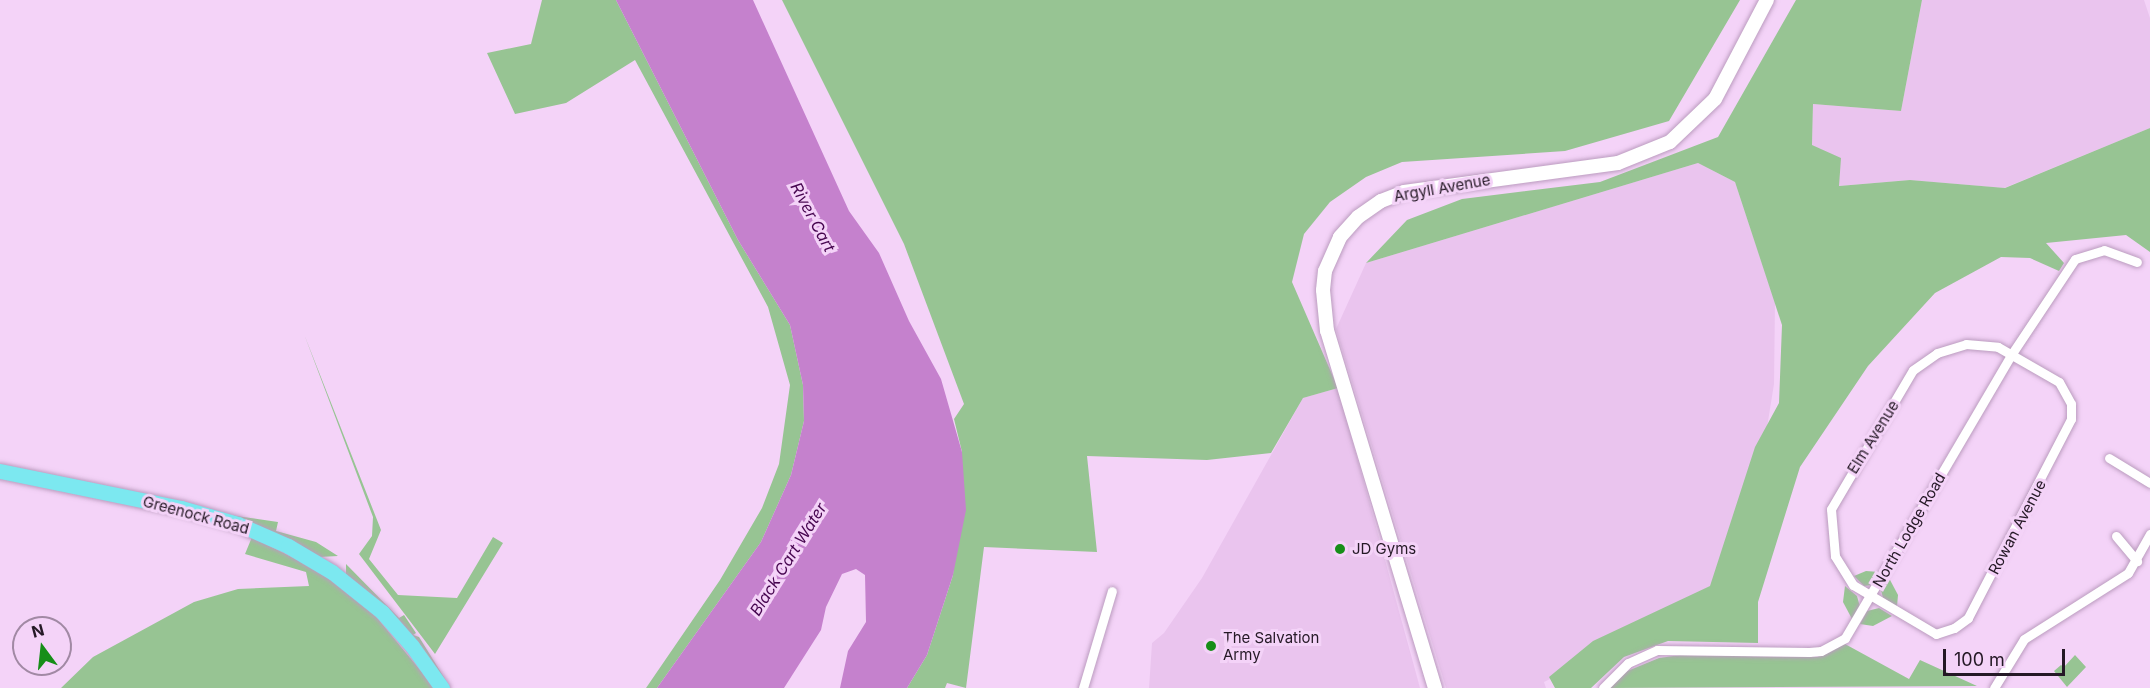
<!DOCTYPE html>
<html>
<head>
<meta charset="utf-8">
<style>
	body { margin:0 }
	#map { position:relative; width:2150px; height:688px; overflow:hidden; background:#f4d3f8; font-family:Inter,sans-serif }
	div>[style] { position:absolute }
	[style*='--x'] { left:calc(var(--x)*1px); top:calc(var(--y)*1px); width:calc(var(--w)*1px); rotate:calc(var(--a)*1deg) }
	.built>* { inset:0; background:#eac4ee }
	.green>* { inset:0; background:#97c493 }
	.water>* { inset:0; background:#c581cd }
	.roads { filter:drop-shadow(0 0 2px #bb9cbf) drop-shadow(0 0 2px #bb9cbf) }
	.street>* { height:9px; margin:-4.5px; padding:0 4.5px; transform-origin:4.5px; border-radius:4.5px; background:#fff }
	.secondary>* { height:14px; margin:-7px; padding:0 7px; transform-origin:7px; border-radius:7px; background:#fff }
	.primary>* { height:15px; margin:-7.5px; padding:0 7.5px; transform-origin:7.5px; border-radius:7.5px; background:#7ce8f0 }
	.dots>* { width:16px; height:16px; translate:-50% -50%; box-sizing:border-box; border:3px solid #f4d3f8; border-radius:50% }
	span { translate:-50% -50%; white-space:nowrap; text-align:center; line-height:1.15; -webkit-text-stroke:6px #f4d3f8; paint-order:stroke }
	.street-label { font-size:15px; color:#251926 }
	.poi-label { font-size:15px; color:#251926 }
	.left { translate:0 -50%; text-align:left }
	.water-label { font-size:16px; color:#46054f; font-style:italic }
	.north { position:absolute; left:12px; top:616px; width:60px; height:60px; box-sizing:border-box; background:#f4d3f8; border:2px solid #a189a4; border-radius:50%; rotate:345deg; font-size:16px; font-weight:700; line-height:24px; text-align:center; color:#251926 }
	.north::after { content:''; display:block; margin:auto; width:21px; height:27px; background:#168e18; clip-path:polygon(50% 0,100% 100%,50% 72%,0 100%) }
	.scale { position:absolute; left:1943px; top:649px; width:122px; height:27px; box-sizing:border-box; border:3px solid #251926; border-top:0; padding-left:8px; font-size:18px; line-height:21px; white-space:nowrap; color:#251926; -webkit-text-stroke:4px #f4d3f8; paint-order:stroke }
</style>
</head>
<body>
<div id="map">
	<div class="built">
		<div style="clip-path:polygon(1922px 0,2144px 0,2150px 18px,2150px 128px,2004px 188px,1910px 180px,1838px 186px,1812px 146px,1813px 104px,1901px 111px)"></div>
		<div style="clip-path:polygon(1698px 163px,1735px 182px,1775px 302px,1774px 384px,1765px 440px,1717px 595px,1544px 682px,1546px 688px,1446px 688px,1336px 329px,1366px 263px)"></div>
		<div style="clip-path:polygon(1338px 388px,1420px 688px,1149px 688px,1152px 643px,1164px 633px,1202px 578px,1303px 398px)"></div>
	</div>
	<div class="green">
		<div style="clip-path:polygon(542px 0,616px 0,738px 240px,790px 325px,803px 385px,804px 421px,791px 475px,761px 542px,657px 688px,646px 688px,720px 580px,762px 508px,779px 464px,790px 385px,768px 307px,635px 60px,566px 103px,515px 114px,487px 53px,531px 44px)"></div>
		<div style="clip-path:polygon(782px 0,1740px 0,1669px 121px,1565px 151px,1402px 162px,1366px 177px,1330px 202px,1304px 234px,1292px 282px,1338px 388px,1303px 398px,1271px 453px,1207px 460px,1087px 456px,1097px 552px,984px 547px,966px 688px,947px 683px,945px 688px,907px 688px,927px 655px,953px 575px,962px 452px,954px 419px,964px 404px,904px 244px)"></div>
		<div style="clip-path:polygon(1796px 0,1922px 0,1901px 111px,1813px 104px,1812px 145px,1841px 158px,1839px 186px,1910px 180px,2005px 188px,2150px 128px,2150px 252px,2126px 235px,2046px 243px,2064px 263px,2059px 271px,2030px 258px,2001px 257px,1935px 293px,1868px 366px,1800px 467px,1758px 602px,1758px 643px,1668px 641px,1624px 657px,1591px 688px,1555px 688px,1549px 677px,1593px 641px,1710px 586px,1755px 447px,1779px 403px,1782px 325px,1735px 182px,1698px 163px,1366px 263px,1407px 220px,1462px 199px,1600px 182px,1718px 137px)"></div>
		<div style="clip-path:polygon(304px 334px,381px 530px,369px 559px,398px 595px,457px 598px,493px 537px,503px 543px,435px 654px,359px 554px,372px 536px,373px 517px)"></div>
		<div style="clip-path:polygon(229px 515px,278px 522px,276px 531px,316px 542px,338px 556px,320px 557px)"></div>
		<div style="clip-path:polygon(252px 537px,325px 574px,373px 613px,435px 688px,61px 688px,93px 657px,194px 602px,238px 589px,309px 586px,306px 572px,245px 554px)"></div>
		<div style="clip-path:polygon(346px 564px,399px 618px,404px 615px,416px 633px,413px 635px,419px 637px,445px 679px,346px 574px)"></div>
		<div style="clip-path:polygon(1866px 571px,1879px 572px,1872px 585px,1864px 586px,1854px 576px)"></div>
		<div style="clip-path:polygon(1889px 578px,1898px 595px,1897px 606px,1883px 598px,1881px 590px)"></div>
		<div style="clip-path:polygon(1845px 586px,1857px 596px,1860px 607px,1852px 619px,1843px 602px)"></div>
		<div style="clip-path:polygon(1879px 608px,1892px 616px,1873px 626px,1860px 624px,1867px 611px)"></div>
		<div style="clip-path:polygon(1845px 644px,1909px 679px,1920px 660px,1977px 686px,1608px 688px,1625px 672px,1659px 658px,1681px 655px,1817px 657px)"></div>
		<div style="clip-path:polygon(2075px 655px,2086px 667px,2067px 687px,2054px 671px,2061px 665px,2064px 667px)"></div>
	</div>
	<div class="water">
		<div style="clip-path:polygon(616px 0,753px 0,849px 211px,879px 253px,909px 321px,941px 379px,962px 452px,966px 510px,953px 575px,927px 655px,907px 688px,840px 688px,848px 651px,866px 622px,865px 575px,856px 569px,842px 574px,826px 607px,821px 630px,784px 688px,657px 688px,761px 542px,791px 475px,804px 421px,803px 385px,790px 325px,738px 240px)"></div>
	</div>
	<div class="roads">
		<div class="street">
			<div style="--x:1966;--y:344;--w:32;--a:5"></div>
			<div style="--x:1998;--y:347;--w:70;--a:29.8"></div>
			<div style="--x:2059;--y:382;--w:25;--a:61"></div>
			<div style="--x:2071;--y:404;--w:15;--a:90"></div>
			<div style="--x:2071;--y:419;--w:224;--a:117.4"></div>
			<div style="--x:1968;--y:618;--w:17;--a:144"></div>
			<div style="--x:1954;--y:628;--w:19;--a:162"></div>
			<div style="--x:1936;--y:634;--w:96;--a:-149.4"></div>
			<div style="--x:1853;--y:585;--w:34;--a:-122"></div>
			<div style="--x:1835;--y:556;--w:47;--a:-94.9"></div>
			<div style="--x:1831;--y:509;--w:161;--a:-59.5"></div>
			<div style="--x:1913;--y:370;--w:29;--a:-35"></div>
			<div style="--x:1937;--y:353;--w:30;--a:-17"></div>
			<div style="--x:2109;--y:458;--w:48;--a:31.4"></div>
			<div style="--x:2116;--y:536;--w:33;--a:50"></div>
			<div style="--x:1083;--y:688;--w:101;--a:-73.4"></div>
			<div style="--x:1603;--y:688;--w:35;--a:-45"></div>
			<div style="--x:1628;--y:663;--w:32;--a:-24"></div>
			<div style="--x:1657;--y:650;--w:152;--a:0.8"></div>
			<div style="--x:1809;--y:652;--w:12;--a:-5"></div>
			<div style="--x:1821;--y:651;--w:27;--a:-28"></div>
			<div style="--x:1845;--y:638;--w:328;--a:-59.6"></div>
			<div style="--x:2011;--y:355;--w:115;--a:-56.3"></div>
			<div style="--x:2075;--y:259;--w:30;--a:-17"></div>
			<div style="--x:2104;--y:250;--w:35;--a:20"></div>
			<div style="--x:1994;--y:688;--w:57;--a:-58.5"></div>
			<div style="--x:2024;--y:639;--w:123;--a:-32.4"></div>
			<div style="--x:2128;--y:573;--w:45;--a:-60.6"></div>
		</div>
		<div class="secondary">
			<div style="--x:1435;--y:688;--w:373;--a:-106.8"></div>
			<div style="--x:1327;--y:331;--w:41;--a:-95.6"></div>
			<div style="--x:1323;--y:290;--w:19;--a:-84"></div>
			<div style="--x:1325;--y:271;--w:37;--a:-66"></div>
			<div style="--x:1340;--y:237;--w:27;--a:-48"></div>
			<div style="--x:1358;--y:217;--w:28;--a:-35"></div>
			<div style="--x:1381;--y:201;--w:25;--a:-21"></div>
			<div style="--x:1404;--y:192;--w:216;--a:-7.7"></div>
			<div style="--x:1618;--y:163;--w:56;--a:-22"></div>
			<div style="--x:1670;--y:142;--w:62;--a:-43.7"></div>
			<div style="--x:1715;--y:99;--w:112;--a:-62.3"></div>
		</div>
		<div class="primary">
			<div style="--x:0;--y:471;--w:185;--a:11.6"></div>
			<div style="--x:181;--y:508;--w:59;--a:15.7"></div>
			<div style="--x:238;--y:524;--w:55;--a:23.7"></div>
			<div style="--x:288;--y:546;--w:51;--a:30.6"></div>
			<div style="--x:332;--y:572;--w:64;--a:38.7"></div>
			<div style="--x:382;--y:612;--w:45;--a:48.6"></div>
			<div style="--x:412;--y:646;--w:52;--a:54.5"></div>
		</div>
	</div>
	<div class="dots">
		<div style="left:1340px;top:549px;background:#168e18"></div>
		<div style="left:1211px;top:646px;background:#168e18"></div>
	</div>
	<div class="street-label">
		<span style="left:1442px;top:188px;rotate:-10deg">Argyll Avenue</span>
		<span style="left:1873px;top:437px;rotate:-58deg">Elm Avenue</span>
		<span style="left:196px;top:515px;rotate:15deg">Greenock Road</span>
		<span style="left:2017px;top:527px;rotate:-62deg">Rowan Avenue</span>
		<span style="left:1909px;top:530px;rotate:-60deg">North Lodge Road</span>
	</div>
	<div class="poi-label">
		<span class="left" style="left:1352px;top:549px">JD Gyms</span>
		<span class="left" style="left:1223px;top:646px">The Salvation<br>Army</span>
	</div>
	<div class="water-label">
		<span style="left:813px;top:217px;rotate:62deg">River Cart</span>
		<span style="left:788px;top:559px;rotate:-58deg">Black Cart Water</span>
	</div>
	<div class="north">N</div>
	<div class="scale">100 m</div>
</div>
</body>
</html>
